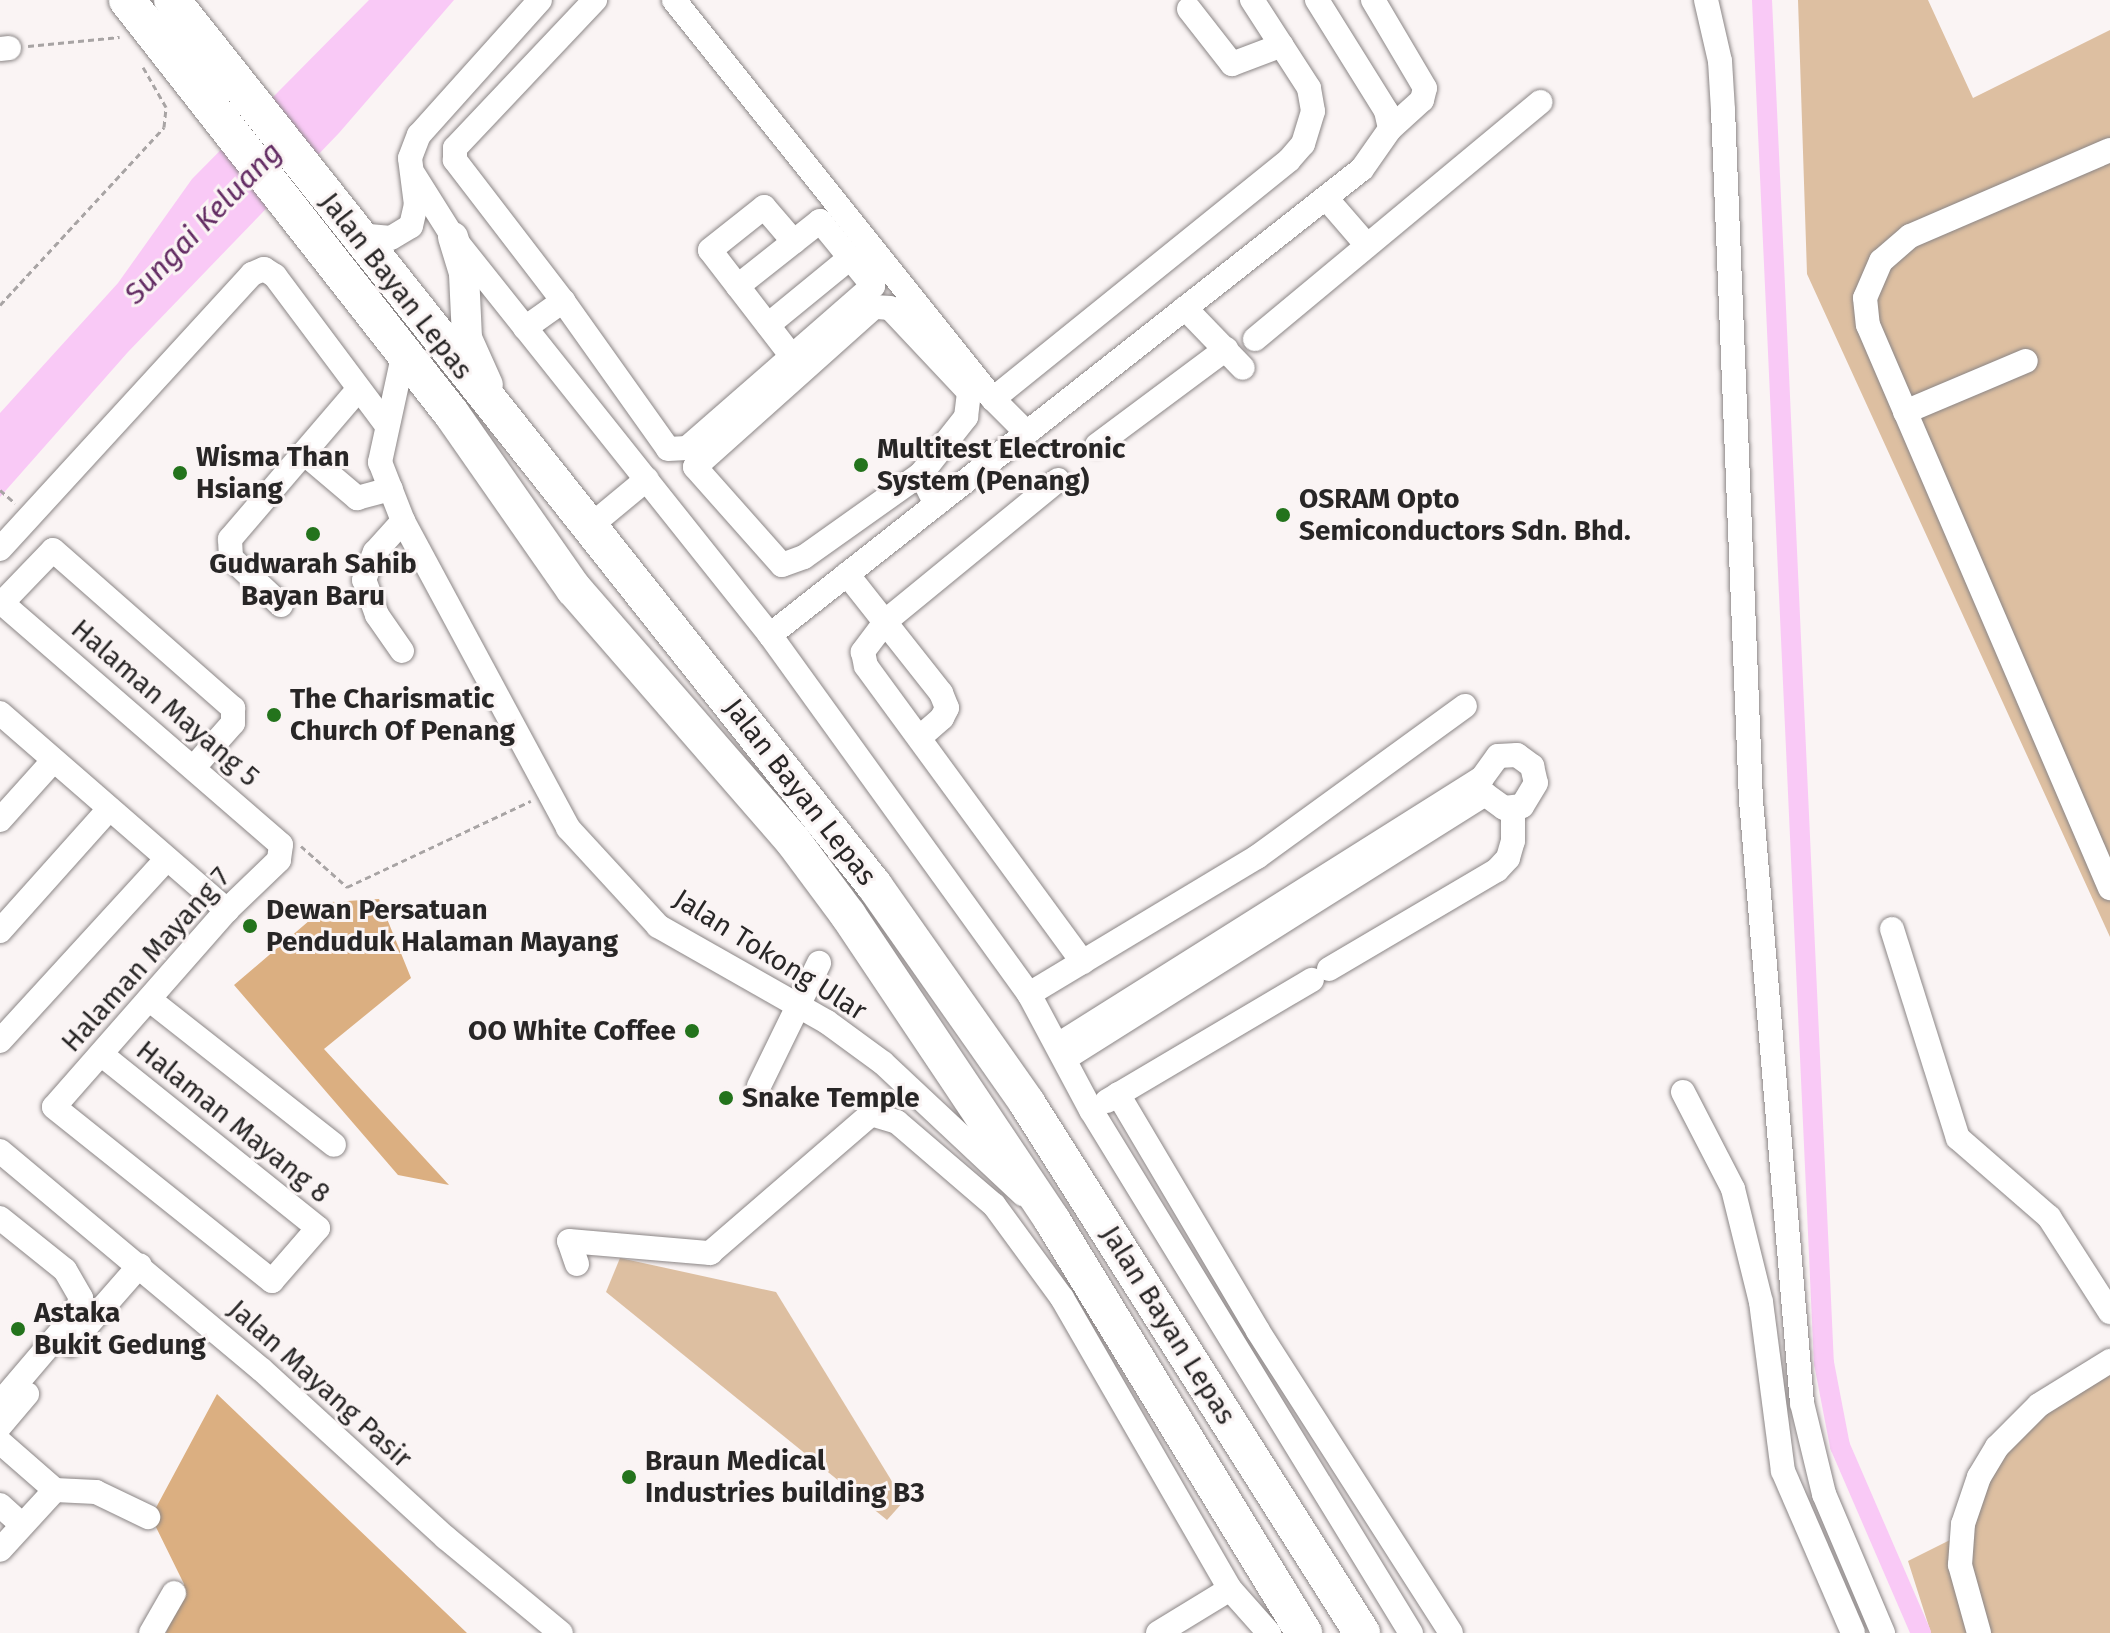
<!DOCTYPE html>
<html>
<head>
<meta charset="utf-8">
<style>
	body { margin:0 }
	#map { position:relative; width:2110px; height:1633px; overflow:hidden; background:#faf4f4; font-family:"Fira Sans",sans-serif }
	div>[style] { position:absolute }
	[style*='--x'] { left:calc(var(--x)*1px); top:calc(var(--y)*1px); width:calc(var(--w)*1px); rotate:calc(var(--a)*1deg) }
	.green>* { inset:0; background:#ddbfa1 }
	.forest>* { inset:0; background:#dbaf81 }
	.water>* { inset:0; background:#f9c9f6 }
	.canal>* { height:20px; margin:-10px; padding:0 10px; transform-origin:10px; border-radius:10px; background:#f9c9f6 }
	.path>* { height:3px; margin-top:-1.5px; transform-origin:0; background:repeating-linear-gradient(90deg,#a8a4a4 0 6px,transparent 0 10px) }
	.roads { filter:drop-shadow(0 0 2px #8b8686) drop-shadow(0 0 2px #8b8686) }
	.minor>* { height:24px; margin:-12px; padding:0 12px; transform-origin:12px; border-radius:12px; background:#fff }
	.major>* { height:30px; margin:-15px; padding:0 15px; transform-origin:15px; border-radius:15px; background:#fff }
	.highway>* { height:36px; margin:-18px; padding:0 18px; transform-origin:18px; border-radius:18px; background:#fff }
	.dots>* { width:22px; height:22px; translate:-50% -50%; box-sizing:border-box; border:4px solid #faf4f4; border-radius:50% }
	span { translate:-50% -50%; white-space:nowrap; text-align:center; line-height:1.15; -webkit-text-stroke:6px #faf4f4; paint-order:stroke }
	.street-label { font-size:28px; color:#282626 }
	.poi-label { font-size:28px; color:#282626; font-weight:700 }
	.left { translate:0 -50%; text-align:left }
	.right { translate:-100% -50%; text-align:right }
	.water-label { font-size:30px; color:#632c63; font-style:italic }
</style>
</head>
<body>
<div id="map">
	<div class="green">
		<div style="clip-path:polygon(1798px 0,1928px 0,1973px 98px,2110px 30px,2110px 937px,1807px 274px)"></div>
		<div style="clip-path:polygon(620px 1258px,776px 1292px,904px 1501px,887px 1520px,606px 1292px)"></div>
		<div style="clip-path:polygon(2110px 1370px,2110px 1633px,1931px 1633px,1908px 1561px,1962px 1534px,1980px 1474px,2042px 1402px)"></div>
	</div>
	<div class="forest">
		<div style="clip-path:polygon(379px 899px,411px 978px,324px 1049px,449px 1185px,398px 1175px,234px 985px,331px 902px)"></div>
		<div style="clip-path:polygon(217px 1394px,467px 1633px,166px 1633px,184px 1584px,151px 1517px)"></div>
	</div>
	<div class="water">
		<div style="clip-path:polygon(369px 0,454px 0,339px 133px,128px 352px,0 497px,0 413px,118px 283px,192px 179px)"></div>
	</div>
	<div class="canal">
		<div style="--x:1762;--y:0;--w:1364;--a:87.4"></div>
		<div style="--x:1824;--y:1363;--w:85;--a:79.1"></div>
		<div style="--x:1840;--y:1446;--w:204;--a:66.6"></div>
	</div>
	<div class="path">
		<div style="--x:28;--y:46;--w:92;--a:-5.6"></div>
		<div style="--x:0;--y:305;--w:242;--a:-47.3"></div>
		<div style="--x:164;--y:127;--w:20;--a:-84"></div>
		<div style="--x:166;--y:107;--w:46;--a:-119.9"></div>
		<div style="--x:0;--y:490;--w:20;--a:41"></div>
		<div style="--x:301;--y:846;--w:62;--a:41.7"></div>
		<div style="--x:347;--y:887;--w:203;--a:-25.1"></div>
	</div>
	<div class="roads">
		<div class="minor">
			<div style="--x:674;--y:0;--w:511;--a:51.36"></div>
			<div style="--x:993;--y:399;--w:48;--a:45"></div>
			<div style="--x:1317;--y:0;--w:131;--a:58.1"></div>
			<div style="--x:1386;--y:111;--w:18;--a:77"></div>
			<div style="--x:1706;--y:0;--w:63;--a:77.1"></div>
			<div style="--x:1720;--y:61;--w:49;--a:86.5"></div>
			<div style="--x:1723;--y:110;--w:691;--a:87.68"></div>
			<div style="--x:1751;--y:800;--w:605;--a:85.17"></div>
			<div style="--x:1802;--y:1403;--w:94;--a:76.4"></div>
			<div style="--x:1824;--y:1494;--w:151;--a:67"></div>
			<div style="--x:1189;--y:9;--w:70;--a:52"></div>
			<div style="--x:1232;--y:64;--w:53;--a:-20.8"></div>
			<div style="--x:0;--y:49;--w:9;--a:-6"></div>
			<div style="--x:2110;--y:150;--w:218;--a:156.7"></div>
			<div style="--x:1910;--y:236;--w:38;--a:139"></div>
			<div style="--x:1881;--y:261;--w:40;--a:113.4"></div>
			<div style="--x:1865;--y:298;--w:27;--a:84"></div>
			<div style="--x:1868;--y:325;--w:613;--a:66.74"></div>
			<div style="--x:414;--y:175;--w:73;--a:57.8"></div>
			<div style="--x:453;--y:237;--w:509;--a:51.46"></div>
			<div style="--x:770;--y:635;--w:443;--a:54.2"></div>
			<div style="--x:1029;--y:994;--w:132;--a:61.9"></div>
			<div style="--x:1091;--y:1110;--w:613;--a:58.54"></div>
			<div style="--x:1326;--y:198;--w:60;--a:49.1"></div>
			<div style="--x:358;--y:235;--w:33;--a:5"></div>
			<div style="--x:391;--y:238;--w:23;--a:-31"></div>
			<div style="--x:411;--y:226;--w:22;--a:-77"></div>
			<div style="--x:416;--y:205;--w:47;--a:-97.3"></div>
			<div style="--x:410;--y:158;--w:25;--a:-69"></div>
			<div style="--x:419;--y:135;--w:181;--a:-48.1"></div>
			<div style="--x:563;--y:301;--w:181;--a:54.6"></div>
			<div style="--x:668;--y:449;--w:19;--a:-3"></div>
			<div style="--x:687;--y:448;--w:247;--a:-41.1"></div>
			<div style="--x:873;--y:286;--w:84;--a:-129.2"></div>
			<div style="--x:820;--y:221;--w:105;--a:141.6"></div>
			<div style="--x:1185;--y:308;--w:83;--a:46"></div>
			<div style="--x:768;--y:325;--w:106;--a:-39.3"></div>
			<div style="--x:525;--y:328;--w:47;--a:-35.4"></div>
			<div style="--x:563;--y:301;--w:178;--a:-127.5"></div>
			<div style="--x:455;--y:160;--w:12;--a:-90"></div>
			<div style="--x:455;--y:148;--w:204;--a:-46.6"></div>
			<div style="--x:1255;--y:339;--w:371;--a:-39.7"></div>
			<div style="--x:404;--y:352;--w:113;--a:102.3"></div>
			<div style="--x:380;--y:462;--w:63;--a:68.7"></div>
			<div style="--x:403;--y:521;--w:349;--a:61.7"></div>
			<div style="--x:568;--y:828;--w:133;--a:47.4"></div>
			<div style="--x:658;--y:926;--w:194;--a:29.6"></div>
			<div style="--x:827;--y:1022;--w:69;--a:36.2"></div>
			<div style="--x:883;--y:1063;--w:192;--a:43.1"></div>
			<div style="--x:790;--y:354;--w:131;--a:-127.6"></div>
			<div style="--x:710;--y:250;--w:69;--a:-38.5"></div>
			<div style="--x:764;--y:207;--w:46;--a:49.4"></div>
			<div style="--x:993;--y:399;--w:380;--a:-38.9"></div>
			<div style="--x:1289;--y:160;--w:21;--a:-49"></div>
			<div style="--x:1303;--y:144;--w:34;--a:-73"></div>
			<div style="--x:1313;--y:111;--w:23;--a:-100"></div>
			<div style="--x:1309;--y:88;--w:105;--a:-122.9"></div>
			<div style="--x:1905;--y:412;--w:131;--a:-22.9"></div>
			<div style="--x:1097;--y:445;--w:161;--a:-36.7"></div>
			<div style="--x:304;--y:453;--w:70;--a:40.3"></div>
			<div style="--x:357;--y:498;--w:35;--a:-15"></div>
			<div style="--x:921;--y:474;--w:73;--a:-51.7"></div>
			<div style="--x:966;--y:417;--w:25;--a:-83"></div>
			<div style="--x:969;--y:392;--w:115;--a:-133.2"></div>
			<div style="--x:890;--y:308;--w:16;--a:-176"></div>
			<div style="--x:874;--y:307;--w:240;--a:138.2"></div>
			<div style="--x:695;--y:467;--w:131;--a:48.4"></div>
			<div style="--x:782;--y:565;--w:23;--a:-20"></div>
			<div style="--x:804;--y:557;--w:143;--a:-35.4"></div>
			<div style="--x:921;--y:474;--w:34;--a:64"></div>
			<div style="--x:1058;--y:480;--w:222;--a:140.7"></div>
			<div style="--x:886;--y:621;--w:39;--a:127"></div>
			<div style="--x:863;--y:652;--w:14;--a:78"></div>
			<div style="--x:866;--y:666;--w:367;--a:53.8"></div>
			<div style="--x:589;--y:527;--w:75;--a:-39.6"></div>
			<div style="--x:0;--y:549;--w:373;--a:-47.5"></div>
			<div style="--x:252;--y:274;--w:13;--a:-23"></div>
			<div style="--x:264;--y:269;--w:13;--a:32"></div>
			<div style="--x:275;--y:276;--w:184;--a:53.2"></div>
			<div style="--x:847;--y:574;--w:152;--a:51.7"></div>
			<div style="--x:941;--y:693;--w:16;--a:68"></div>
			<div style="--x:947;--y:708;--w:11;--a:117"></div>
			<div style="--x:942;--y:718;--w:30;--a:139"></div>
			<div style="--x:2;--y:603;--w:369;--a:40.9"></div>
			<div style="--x:281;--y:845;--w:15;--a:98"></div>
			<div style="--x:279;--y:860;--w:72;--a:136.1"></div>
			<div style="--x:227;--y:910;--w:262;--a:131.3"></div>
			<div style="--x:54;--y:1107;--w:279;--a:38.6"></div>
			<div style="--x:272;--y:1281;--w:70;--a:-49"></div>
			<div style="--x:318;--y:1228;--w:278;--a:-141.3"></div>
			<div style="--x:0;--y:605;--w:76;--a:-46.1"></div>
			<div style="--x:53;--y:550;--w:240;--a:41.3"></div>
			<div style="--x:233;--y:708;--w:15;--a:90"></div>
			<div style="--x:233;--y:723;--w:57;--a:131.5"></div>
			<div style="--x:281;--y:605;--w:69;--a:-136.8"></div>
			<div style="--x:231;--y:558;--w:19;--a:-93"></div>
			<div style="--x:230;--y:539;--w:195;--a:-49.4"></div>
			<div style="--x:770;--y:635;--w:753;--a:-38.21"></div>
			<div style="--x:1362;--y:169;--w:49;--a:-55"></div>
			<div style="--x:1390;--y:129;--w:43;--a:-42.2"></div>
			<div style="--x:1422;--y:100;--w:12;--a:-76"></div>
			<div style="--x:1425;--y:88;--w:102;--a:-120.6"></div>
			<div style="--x:402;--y:651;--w:44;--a:-124.8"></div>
			<div style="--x:377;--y:615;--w:37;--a:-110"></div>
			<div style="--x:364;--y:580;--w:30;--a:-69"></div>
			<div style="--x:375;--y:552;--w:42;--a:-47.9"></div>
			<div style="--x:0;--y:713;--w:301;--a:41"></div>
			<div style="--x:0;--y:820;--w:79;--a:-48.1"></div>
			<div style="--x:1892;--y:929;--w:219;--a:72.5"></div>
			<div style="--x:1958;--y:1138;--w:121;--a:41"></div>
			<div style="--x:2049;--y:1217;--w:113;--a:57.3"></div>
			<div style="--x:0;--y:931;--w:164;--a:-48.2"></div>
			<div style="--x:1329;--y:969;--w:195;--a:-30.5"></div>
			<div style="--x:1497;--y:870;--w:16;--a:-47"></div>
			<div style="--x:1508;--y:858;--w:18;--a:-74"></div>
			<div style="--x:1513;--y:841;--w:32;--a:-90"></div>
			<div style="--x:1029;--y:994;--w:266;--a:-31"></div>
			<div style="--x:1257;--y:857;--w:257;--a:-36"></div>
			<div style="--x:150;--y:1000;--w:234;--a:38.2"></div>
			<div style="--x:0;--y:1041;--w:247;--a:-47.5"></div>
			<div style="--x:1058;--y:1045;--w:501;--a:-32.2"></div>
			<div style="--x:1482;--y:778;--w:27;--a:-54"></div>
			<div style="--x:1498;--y:756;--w:19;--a:-3"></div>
			<div style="--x:1517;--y:755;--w:19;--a:36"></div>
			<div style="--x:1532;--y:766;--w:17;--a:77"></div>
			<div style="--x:1536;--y:783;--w:27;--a:121"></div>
			<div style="--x:1522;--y:806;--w:18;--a:174"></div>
			<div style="--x:1504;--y:808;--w:24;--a:-144"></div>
			<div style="--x:1485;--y:794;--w:496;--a:147.8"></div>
			<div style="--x:759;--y:1086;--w:137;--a:-64"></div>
			<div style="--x:1683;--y:1092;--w:109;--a:62.7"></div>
			<div style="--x:1733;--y:1189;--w:116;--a:76.1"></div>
			<div style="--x:1761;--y:1302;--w:170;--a:82.6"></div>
			<div style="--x:1783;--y:1471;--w:176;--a:66.6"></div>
			<div style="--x:1118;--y:1094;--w:275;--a:59.4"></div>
			<div style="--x:1258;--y:1331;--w:358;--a:57.4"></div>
			<div style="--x:1107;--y:1101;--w:238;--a:-30.6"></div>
			<div style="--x:0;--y:1151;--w:341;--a:39.9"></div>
			<div style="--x:262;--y:1370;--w:249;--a:42.4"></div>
			<div style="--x:446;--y:1538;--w:149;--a:39.6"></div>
			<div style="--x:0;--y:1218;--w:83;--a:38.7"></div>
			<div style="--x:65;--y:1270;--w:32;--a:60"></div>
			<div style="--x:81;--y:1298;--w:18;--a:109"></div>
			<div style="--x:75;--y:1315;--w:116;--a:130.4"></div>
			<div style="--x:577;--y:1264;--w:24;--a:-109"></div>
			<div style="--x:569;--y:1241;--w:142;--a:4.9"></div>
			<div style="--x:710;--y:1253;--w:213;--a:-40.8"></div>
			<div style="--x:871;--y:1114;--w:27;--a:17"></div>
			<div style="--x:897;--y:1122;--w:128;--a:40.6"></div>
			<div style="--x:994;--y:1205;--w:115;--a:53.8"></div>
			<div style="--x:1062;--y:1298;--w:336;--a:60"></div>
			<div style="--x:1230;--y:1589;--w:59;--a:48.4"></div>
			<div style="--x:70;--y:1345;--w:106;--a:-48.8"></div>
			<div style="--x:0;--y:1426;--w:42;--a:-49.8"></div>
			<div style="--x:0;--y:1442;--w:73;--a:41.1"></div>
			<div style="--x:55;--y:1490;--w:81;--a:132.5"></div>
			<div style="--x:55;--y:1490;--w:41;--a:2.8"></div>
			<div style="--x:96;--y:1492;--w:58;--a:25.7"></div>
			<div style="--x:0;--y:1505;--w:30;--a:42"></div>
			<div style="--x:151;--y:1633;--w:46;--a:-60.1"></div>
			<div style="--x:1158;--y:1633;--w:84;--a:-31.4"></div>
			<div style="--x:1979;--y:1633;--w:71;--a:-105.6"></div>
			<div style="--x:1960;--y:1565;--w:41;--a:-85.8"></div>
			<div style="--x:1963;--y:1524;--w:50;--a:-71.2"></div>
			<div style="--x:1979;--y:1477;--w:35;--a:-59"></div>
			<div style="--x:1997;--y:1447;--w:59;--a:-45"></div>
			<div style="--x:2039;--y:1405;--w:84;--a:-31.8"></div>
		</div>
		<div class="major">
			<div style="--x:453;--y:237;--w:39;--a:73"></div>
			<div style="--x:464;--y:274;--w:64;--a:87.3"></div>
			<div style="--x:467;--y:338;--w:51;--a:65.9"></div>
		</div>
		<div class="highway">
			<div style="--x:127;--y:0;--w:525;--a:51.89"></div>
			<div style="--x:451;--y:413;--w:215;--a:55.1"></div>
			<div style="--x:574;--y:589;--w:334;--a:49"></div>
			<div style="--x:793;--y:841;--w:92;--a:53.4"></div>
			<div style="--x:848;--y:915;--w:367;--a:56.2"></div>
			<div style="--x:1052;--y:1220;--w:484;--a:58.6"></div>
			<div style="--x:172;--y:0;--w:1130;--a:51.58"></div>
			<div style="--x:874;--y:885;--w:266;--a:54.9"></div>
			<div style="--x:1027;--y:1103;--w:627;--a:57.7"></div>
		</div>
	</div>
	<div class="dots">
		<div style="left:861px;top:465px;background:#23731c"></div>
		<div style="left:180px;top:473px;background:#23731c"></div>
		<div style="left:1283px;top:515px;background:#23731c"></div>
		<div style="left:313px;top:534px;background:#23731c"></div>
		<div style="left:274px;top:715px;background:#23731c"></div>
		<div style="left:250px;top:926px;background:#23731c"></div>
		<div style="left:692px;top:1031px;background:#23731c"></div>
		<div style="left:726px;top:1098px;background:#23731c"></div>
		<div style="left:18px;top:1329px;background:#23731c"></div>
		<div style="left:629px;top:1477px;background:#23731c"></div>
	</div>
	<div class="street-label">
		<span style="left:396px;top:286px;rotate:52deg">Jalan Bayan Lepas</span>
		<span style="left:165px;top:703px;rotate:41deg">Halaman Mayang 5</span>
		<span style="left:800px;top:792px;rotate:52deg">Jalan Bayan Lepas</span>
		<span style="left:770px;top:955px;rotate:32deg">Jalan Tokong Ular</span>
		<span style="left:146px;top:960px;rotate:-48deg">Halaman Mayang 7</span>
		<span style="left:233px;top:1122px;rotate:39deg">Halaman Mayang 8</span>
		<span style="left:1168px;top:1325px;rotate:58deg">Jalan Bayan Lepas</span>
		<span style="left:320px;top:1384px;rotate:42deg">Jalan Mayang Pasir</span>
	</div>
	<div class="poi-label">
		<span class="left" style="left:877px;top:465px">Multitest Electronic<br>System (Penang)</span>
		<span class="left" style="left:196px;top:473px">Wisma Than<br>Hsiang</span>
		<span class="left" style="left:1299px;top:515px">OSRAM Opto<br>Semiconductors Sdn. Bhd.</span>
		<span style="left:313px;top:580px">Gudwarah Sahib<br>Bayan Baru</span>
		<span class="left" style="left:290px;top:715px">The Charismatic<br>Church Of Penang</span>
		<span class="left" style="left:266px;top:926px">Dewan Persatuan<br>Penduduk Halaman Mayang</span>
		<span class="right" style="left:676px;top:1031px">OO White Coffee</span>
		<span class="left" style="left:742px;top:1098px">Snake Temple</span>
		<span class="left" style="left:34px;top:1329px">Astaka<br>Bukit Gedung</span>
		<span class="left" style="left:645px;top:1477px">Braun Medical<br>Industries building B3</span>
	</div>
	<div class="water-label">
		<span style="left:203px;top:223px;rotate:-46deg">Sungai Keluang</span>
	</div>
</div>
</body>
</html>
